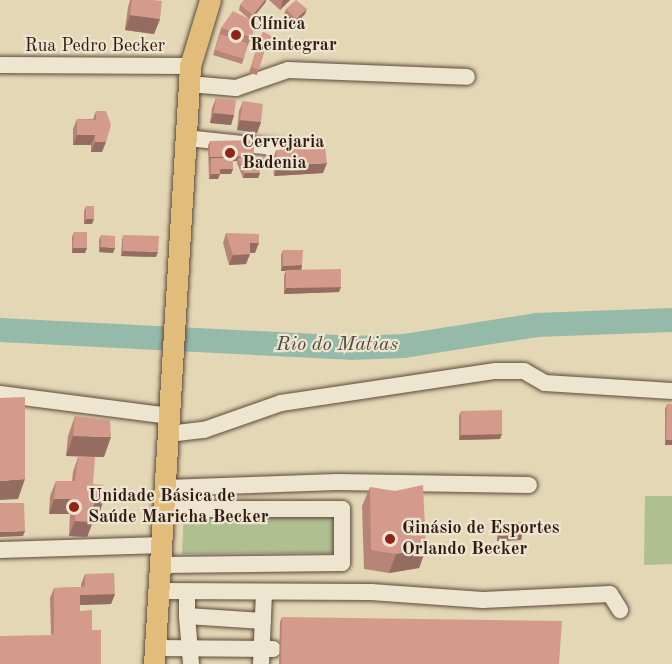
<!DOCTYPE html>
<html>
<head>
<meta charset="utf-8">
<style>
	body { margin:0 }
	#map { position:relative; width:672px; height:664px; overflow:hidden; background:#e3d7b5; font-family:"Old Standard TT",serif }
	div>[style] { position:absolute }
	[style*='--x'] { left:calc(var(--x)*1px); top:calc(var(--y)*1px); width:calc(var(--w)*1px); rotate:calc(var(--a)*1deg) }
	.green>* { inset:0; background:#b0bf90 }
	.river>* { height:24px; margin:-12px; padding:0 12px; transform-origin:12px; border-radius:12px; background:#96baaa }
	.roads { filter:drop-shadow(0 0 2px #5d493a) drop-shadow(0 0 2px #5d493a) }
	.minor>* { height:16px; margin:-8px; padding:0 8px; transform-origin:8px; border-radius:8px; background:#ede5cf }
	.major>* { height:21px; margin:-10.5px; padding:0 10.5px; transform-origin:10.5px; border-radius:10.5px; background:#e2bc7a }
	.wall>* { inset:0; background:#b68578 }
	.shaded-wall>* { inset:0; background:#946c62 }
	.building>* { inset:0; background:#d49b8c }
	.dots>* { width:16px; height:16px; translate:-50% -50%; box-sizing:border-box; border:3px solid #ede5cf; border-radius:50% }
	span { translate:-50% -50%; white-space:nowrap; text-align:center; line-height:1.15; -webkit-text-stroke:4.5px #ede5cf; paint-order:stroke }
	.poi-label { font-size:18px; color:#301a11; font-weight:700 }
	.left { translate:0 -50%; text-align:left }
	.street-label { font-size:18px; color:#301a11 }
	.water-label { font-size:20px; color:#4f4a3f; font-style:italic }
</style>
</head>
<body>
<div id="map">
	<div class="green">
		<div style="clip-path:polygon(645px 496px,672px 496px,672px 564px,644px 565px)"></div>
		<div style="clip-path:polygon(184px 512px,337px 514px,336px 553px,182px 554px)"></div>
	</div>
	<div class="river">
		<div style="--x:0;--y:330;--w:351;--a:2.9"></div>
		<div style="--x:351;--y:348;--w:53;--a:-2.2"></div>
		<div style="--x:404;--y:346;--w:134;--a:-9"></div>
		<div style="--x:536;--y:325;--w:136;--a:-2.1"></div>
	</div>
	<div class="roads">
		<div class="minor">
			<div style="--x:0;--y:65;--w:190;--a:0.3"></div>
			<div style="--x:189;--y:84;--w:47;--a:4.9"></div>
			<div style="--x:236;--y:88;--w:55;--a:-19.1"></div>
			<div style="--x:288;--y:70;--w:179;--a:2.2"></div>
			<div style="--x:186;--y:138;--w:125;--a:6"></div>
			<div style="--x:0;--y:394;--w:171;--a:7.4"></div>
			<div style="--x:169;--y:434;--w:35;--a:-7"></div>
			<div style="--x:204;--y:430;--w:82;--a:-19.3"></div>
			<div style="--x:281;--y:403;--w:217;--a:-8.5"></div>
			<div style="--x:496;--y:371;--w:28;--a:0"></div>
			<div style="--x:524;--y:371;--w:24;--a:30"></div>
			<div style="--x:545;--y:383;--w:127;--a:3.6"></div>
			<div style="--x:166;--y:488;--w:171;--a:-2"></div>
			<div style="--x:337;--y:482;--w:192;--a:0.9"></div>
			<div style="--x:0;--y:550;--w:163;--a:-1.8"></div>
			<div style="--x:162;--y:565;--w:180;--a:-0.6"></div>
			<div style="--x:342;--y:563;--w:54;--a:-90"></div>
			<div style="--x:342;--y:509;--w:177;--a:180"></div>
			<div style="--x:161;--y:591;--w:210;--a:0.3"></div>
			<div style="--x:371;--y:592;--w:112;--a:4.1"></div>
			<div style="--x:483;--y:600;--w:127;--a:-2.7"></div>
			<div style="--x:610;--y:594;--w:19;--a:58"></div>
			<div style="--x:187;--y:593;--w:23;--a:90"></div>
			<div style="--x:187;--y:616;--w:76;--a:3.8"></div>
			<div style="--x:187;--y:616;--w:48;--a:85.2"></div>
			<div style="--x:156;--y:648;--w:117;--a:0.5"></div>
			<div style="--x:261;--y:664;--w:71;--a:-87.6"></div>
		</div>
		<div class="major">
			<div style="--x:154;--y:664;--w:599;--a:-86.55"></div>
			<div style="--x:190;--y:66;--w:69;--a:-73.1"></div>
		</div>
	</div>
	<div class="wall">
		<div style="clip-path:polygon(130px 0,153px 0,160px 19px,154px 34px,125px 30px,128px 7px)"></div>
		<div style="clip-path:polygon(244px 0,266px 0,265px 3px,251px 20px,253px 33px,247px 47px,242px 64px,213px 55px,221px 28px,250px 20px,239px 10px,240px 5px)"></div>
		<div style="clip-path:polygon(269px 0,290px 0,280px 10px)"></div>
		<div style="clip-path:polygon(286px 9px,305px 14px,295px 24px,284px 14px)"></div>
		<div style="clip-path:polygon(263px 32px,273px 37px,268px 50px,257px 47px)"></div>
		<div style="clip-path:polygon(256px 50px,264px 52px,257px 75px,249px 73px)"></div>
		<div style="clip-path:polygon(216px 98px,234px 115px,231px 125px,210px 123px,212px 108px)"></div>
		<div style="clip-path:polygon(243px 101px,261px 122px,257px 133px,237px 130px,239px 111px)"></div>
		<div style="clip-path:polygon(96px 111px,102px 152px,91px 152px,91px 145px,73px 145px,73px 129px,77px 119px,93px 119px)"></div>
		<div style="clip-path:polygon(210px 141px,253px 158px,260px 173px,258px 178px,243px 178px,237px 163px,237px 161px,233px 161px,233px 169px,231px 174px,220px 174px,218px 179px,209px 179px,208px 146px)"></div>
		<div style="clip-path:polygon(276px 150px,323px 173px,274px 176px,273px 164px,272px 168px,261px 168px,261px 162px,262px 157px,273px 158px)"></div>
		<div style="clip-path:polygon(86px 206px,92px 224px,84px 224px,84px 211px)"></div>
		<div style="clip-path:polygon(74px 232px,85px 253px,72px 253px,72px 237px)"></div>
		<div style="clip-path:polygon(226px 233px,255px 253px,250px 253px,246px 264px,229px 265px,223px 243px)"></div>
		<div style="clip-path:polygon(101px 235px,113px 253px,99px 252px,99px 240px)"></div>
		<div style="clip-path:polygon(123px 235px,156px 257px,121px 256px,122px 240px)"></div>
		<div style="clip-path:polygon(283px 250px,302px 265px,301px 270px,339px 292px,284px 294px,284px 275px,286px 271px,281px 271px,281px 255px)"></div>
		<div style="clip-path:polygon(667px 404px,672px 445px,665px 445px,665px 409px)"></div>
		<div style="clip-path:polygon(461px 411px,500px 439px,459px 440px,459px 416px)"></div>
		<div style="clip-path:polygon(75px 416px,104px 457px,66px 456px,68px 436px)"></div>
		<div style="clip-path:polygon(78px 457px,99px 514px,93px 515px,87px 537px,69px 536px,70px 514px,49px 514px,50px 496px,56px 481px,72px 481px,73px 472px)"></div>
		<div style="clip-path:polygon(370px 487px,426px 549px,419px 568px,389px 573px,364px 569px,362px 506px)"></div>
		<div style="clip-path:polygon(499px 522px,522px 535px,521px 540px,497px 541px,497px 528px)"></div>
		<div style="clip-path:polygon(85px 574px,115px 594px,111px 604px,80px 605px,80px 611px,92px 630px,51px 635px,50px 598px,54px 588px,81px 587px,81px 584px)"></div>
		<div style="clip-path:polygon(282px 617px,559px 664px,279px 664px,280px 622px)"></div>
	</div>
	<div class="shaded-wall">
		<div style="clip-path:polygon(265px 0,266px 0,265px 3px,251px 20px,253px 15px)"></div>
		<div style="clip-path:polygon(283px 0,290px 0,280px 10px)"></div>
		<div style="clip-path:polygon(307px 9px,305px 14px,295px 24px,296px 19px)"></div>
		<div style="clip-path:polygon(130px 15px,160px 19px,154px 34px,125px 30px)"></div>
		<div style="clip-path:polygon(214px 113px,234px 115px,231px 125px,210px 123px)"></div>
		<div style="clip-path:polygon(240px 120px,261px 122px,257px 133px,237px 130px)"></div>
		<div style="clip-path:polygon(77px 135px,95px 135px,91px 145px,73px 145px)"></div>
		<div style="clip-path:polygon(95px 142px,106px 142px,102px 152px,91px 152px)"></div>
		<div style="clip-path:polygon(254px 156px,252px 161px,238px 158px,237px 161px,211px 162px,211px 158px,209px 162px,210px 157px)"></div>
		<div style="clip-path:polygon(273px 162px,272px 168px,261px 168px,263px 163px)"></div>
		<div style="clip-path:polygon(327px 163px,323px 173px,274px 176px,277px 166px)"></div>
		<div style="clip-path:polygon(220px 169px,233px 169px,231px 174px,220px 174px,218px 179px,209px 179px,211px 174px)"></div>
		<div style="clip-path:polygon(245px 173px,260px 173px,258px 178px,243px 178px)"></div>
		<div style="clip-path:polygon(86px 219px,94px 219px,92px 224px,84px 224px)"></div>
		<div style="clip-path:polygon(250px 243px,259px 243px,255px 253px,246px 253px)"></div>
		<div style="clip-path:polygon(101px 247px,115px 248px,113px 253px,99px 252px)"></div>
		<div style="clip-path:polygon(73px 248px,87px 248px,85px 253px,72px 253px)"></div>
		<div style="clip-path:polygon(123px 251px,158px 252px,156px 257px,121px 256px)"></div>
		<div style="clip-path:polygon(250px 254px,246px 264px,229px 265px,233px 255px)"></div>
		<div style="clip-path:polygon(302px 265px,301px 271px,281px 271px,283px 266px)"></div>
		<div style="clip-path:polygon(341px 287px,339px 292px,284px 294px,286px 288px)"></div>
		<div style="clip-path:polygon(502px 434px,500px 439px,459px 440px,461px 435px)"></div>
		<div style="clip-path:polygon(73px 436px,111px 437px,104px 457px,66px 456px)"></div>
		<div style="clip-path:polygon(666px 440px,672px 440px,672px 445px,665px 445px)"></div>
		<div style="clip-path:polygon(25px 479px,18px 499px,0 500px,0 481px)"></div>
		<div style="clip-path:polygon(54px 499px,76px 499px,70px 514px,49px 514px)"></div>
		<div style="clip-path:polygon(104px 499px,99px 514px,88px 515px,94px 500px)"></div>
		<div style="clip-path:polygon(75px 521px,93px 522px,87px 537px,69px 536px)"></div>
		<div style="clip-path:polygon(25px 531px,23px 536px,0 537px,0 532px)"></div>
		<div style="clip-path:polygon(522px 535px,521px 540px,497px 541px,499px 536px)"></div>
		<div style="clip-path:polygon(426px 549px,419px 568px,389px 573px,396px 554px)"></div>
		<div style="clip-path:polygon(115px 594px,111px 604px,76px 605px,80px 595px)"></div>
	</div>
	<div class="building">
		<div style="clip-path:polygon(132px 0,153px 0,162px 1px,160px 19px,130px 15px)"></div>
		<div style="clip-path:polygon(244px 0,265px 0,253px 15px,240px 5px)"></div>
		<div style="clip-path:polygon(296px 0,307px 9px,296px 19px,286px 9px)"></div>
		<div style="clip-path:polygon(233px 11px,257px 23px,251px 37px,221px 28px)"></div>
		<div style="clip-path:polygon(263px 32px,273px 37px,269px 45px,259px 42px)"></div>
		<div style="clip-path:polygon(220px 34px,247px 43px,244px 59px,215px 50px)"></div>
		<div style="clip-path:polygon(256px 50px,264px 52px,259px 70px,251px 67px)"></div>
		<div style="clip-path:polygon(216px 98px,236px 100px,234px 115px,214px 113px)"></div>
		<div style="clip-path:polygon(243px 101px,263px 104px,261px 122px,240px 120px)"></div>
		<div style="clip-path:polygon(96px 111px,106px 111px,111px 125px,106px 142px,95px 142px,95px 135px,77px 135px,77px 119px,96px 120px)"></div>
		<div style="clip-path:polygon(254px 140px,254px 156px,210px 157px,210px 141px)"></div>
		<div style="clip-path:polygon(325px 147px,327px 163px,277px 166px,276px 150px)"></div>
		<div style="clip-path:polygon(273px 156px,273px 162px,263px 163px,262px 157px)"></div>
		<div style="clip-path:polygon(211px 158px,233px 158px,233px 169px,220px 169px,220px 174px,211px 174px)"></div>
		<div style="clip-path:polygon(238px 158px,259px 158px,260px 173px,245px 173px)"></div>
		<div style="clip-path:polygon(86px 206px,94px 206px,94px 219px,86px 219px)"></div>
		<div style="clip-path:polygon(74px 232px,87px 232px,87px 248px,73px 248px)"></div>
		<div style="clip-path:polygon(226px 233px,259px 234px,259px 243px,250px 243px,250px 254px,233px 255px)"></div>
		<div style="clip-path:polygon(101px 235px,115px 236px,115px 248px,101px 247px)"></div>
		<div style="clip-path:polygon(123px 235px,159px 236px,158px 252px,123px 251px)"></div>
		<div style="clip-path:polygon(283px 250px,303px 250px,302px 265px,283px 266px)"></div>
		<div style="clip-path:polygon(341px 269px,341px 287px,286px 288px,286px 270px)"></div>
		<div style="clip-path:polygon(25px 397px,25px 479px,0 481px,0 398px)"></div>
		<div style="clip-path:polygon(667px 404px,672px 404px,672px 440px,666px 440px)"></div>
		<div style="clip-path:polygon(502px 410px,502px 434px,461px 435px,461px 411px)"></div>
		<div style="clip-path:polygon(75px 416px,110px 420px,111px 437px,73px 436px)"></div>
		<div style="clip-path:polygon(78px 457px,95px 457px,93px 484px,104px 485px,104px 499px,94px 500px,93px 522px,75px 521px,76px 499px,54px 499px,56px 481px,75px 481px)"></div>
		<div style="clip-path:polygon(423px 485px,426px 549px,396px 554px,371px 550px,370px 487px,395px 491px)"></div>
		<div style="clip-path:polygon(0 503px,24px 503px,25px 531px,0 532px)"></div>
		<div style="clip-path:polygon(499px 522px,522px 522px,522px 535px,499px 536px)"></div>
		<div style="clip-path:polygon(114px 573px,115px 594px,80px 595px,80px 611px,92px 610px,92px 630px,101px 630px,101px 664px,0 664px,0 636px,54px 635px,54px 588px,85px 587px,85px 574px)"></div>
		<div style="clip-path:polygon(282px 617px,562px 621px,559px 664px,281px 664px)"></div>
	</div>
	<div class="dots">
		<div style="left:236px;top:35px;background:#8f2418"></div>
		<div style="left:230px;top:153px;background:#8f2418"></div>
		<div style="left:74px;top:507px;background:#8f2418"></div>
		<div style="left:390px;top:539px;background:#8f2418"></div>
	</div>
	<div class="poi-label">
		<span class="left" style="left:250px;top:35px">Clínica<br>Reintegrar</span>
		<span class="left" style="left:242px;top:153px">Cervejaria<br>Badenia</span>
		<span class="left" style="left:88px;top:507px">Unidade Básica de<br>Saúde Maricha Becker</span>
		<span class="left" style="left:402px;top:539px">Ginásio de Esportes<br>Orlando Becker</span>
	</div>
	<div class="street-label">
		<span style="left:95px;top:46px">Rua Pedro Becker</span>
	</div>
	<div class="water-label">
		<span style="left:337px;top:345px">Rio do Matias</span>
	</div>
</div>
</body>
</html>
